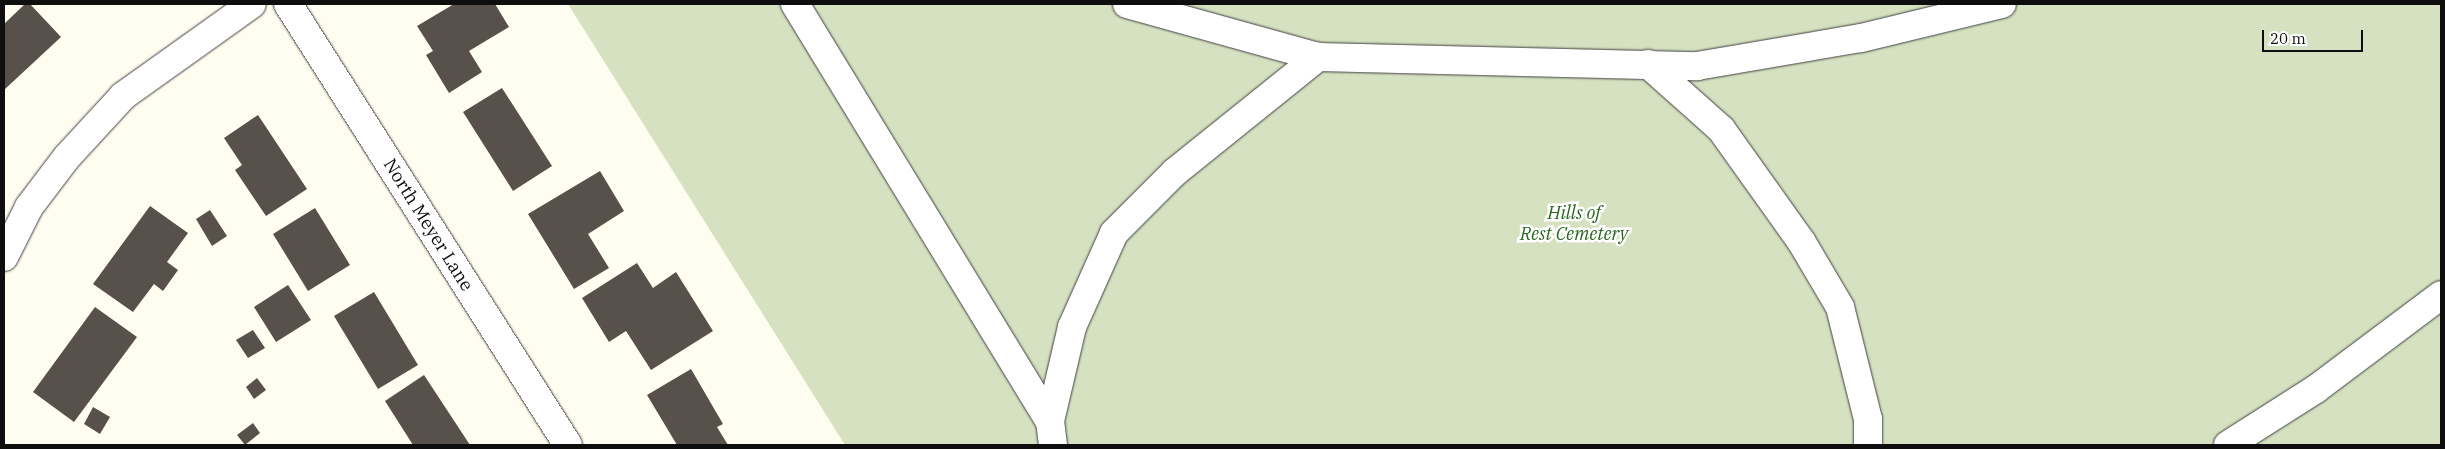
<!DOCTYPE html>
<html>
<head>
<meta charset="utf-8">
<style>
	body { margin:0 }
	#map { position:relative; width:2445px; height:449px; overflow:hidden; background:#fffdf0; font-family:"IBM Plex Serif",serif }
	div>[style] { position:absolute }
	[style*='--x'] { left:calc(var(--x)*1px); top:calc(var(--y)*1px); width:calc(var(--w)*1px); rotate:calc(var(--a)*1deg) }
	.cemetery>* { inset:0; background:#d5e1c1 }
	.building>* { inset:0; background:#57504b }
	.roads { filter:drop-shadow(0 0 1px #414141) drop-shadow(0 0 1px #414141) }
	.minor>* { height:28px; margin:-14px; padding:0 14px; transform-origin:14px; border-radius:14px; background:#fff }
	span { translate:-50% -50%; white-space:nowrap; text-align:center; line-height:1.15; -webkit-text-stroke:5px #fff; paint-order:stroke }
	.park-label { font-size:18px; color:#29671e; font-style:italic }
	.street-label { font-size:18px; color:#0e0e0e }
	.frame { position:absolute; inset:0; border:5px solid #0e0e0e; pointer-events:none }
	.scale { position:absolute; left:2262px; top:30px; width:101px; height:22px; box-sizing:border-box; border:2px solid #0e0e0e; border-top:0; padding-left:6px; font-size:15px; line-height:18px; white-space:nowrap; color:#0e0e0e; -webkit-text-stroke:4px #fff; paint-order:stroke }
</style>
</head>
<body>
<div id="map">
	<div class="cemetery">
		<div style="clip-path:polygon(568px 4px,2441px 4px,2441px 445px,845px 445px)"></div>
	</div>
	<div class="building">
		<div style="clip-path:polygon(25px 4px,30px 4px,61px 37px,4px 90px,4px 24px)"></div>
		<div style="clip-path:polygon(454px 4px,495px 4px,509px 27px,469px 51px,482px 72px,449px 93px,426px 55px,433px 51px,417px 26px)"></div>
		<div style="clip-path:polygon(502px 88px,552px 166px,513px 191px,463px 112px)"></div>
		<div style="clip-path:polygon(258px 115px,307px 189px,266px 216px,235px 170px,242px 165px,224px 138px)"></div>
		<div style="clip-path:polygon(600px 171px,624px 211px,588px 234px,609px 268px,574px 289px,528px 214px)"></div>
		<div style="clip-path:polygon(150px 206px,188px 233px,167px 262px,178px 270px,163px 291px,154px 284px,133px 312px,93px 284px)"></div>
		<div style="clip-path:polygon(315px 208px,350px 265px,308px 291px,273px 234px)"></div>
		<div style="clip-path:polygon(210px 210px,227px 236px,212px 246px,196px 219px)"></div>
		<div style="clip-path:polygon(637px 263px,653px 288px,676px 272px,713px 331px,651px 370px,626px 331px,609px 342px,582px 298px)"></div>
		<div style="clip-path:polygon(288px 285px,311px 320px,276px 342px,254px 307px)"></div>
		<div style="clip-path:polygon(374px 292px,418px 365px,378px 389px,334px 316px)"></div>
		<div style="clip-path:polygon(95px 307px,137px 337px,74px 422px,33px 392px)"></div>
		<div style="clip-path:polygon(253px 330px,265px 348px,248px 358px,236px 340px)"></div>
		<div style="clip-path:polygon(691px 369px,723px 424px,717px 427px,728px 445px,677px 445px,647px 395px)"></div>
		<div style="clip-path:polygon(424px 375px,470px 445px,413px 445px,385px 401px)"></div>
		<div style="clip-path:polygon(257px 378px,266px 390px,254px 399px,246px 387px)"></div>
		<div style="clip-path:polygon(93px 407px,110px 417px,100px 434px,84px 424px)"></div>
		<div style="clip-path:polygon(253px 423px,260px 433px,245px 445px,237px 435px)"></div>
	</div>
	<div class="roads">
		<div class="minor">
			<div style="--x:288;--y:4;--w:522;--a:57.59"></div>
			<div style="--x:795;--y:4;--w:489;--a:58.6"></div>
			<div style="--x:1127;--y:4;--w:198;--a:15.5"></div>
			<div style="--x:1318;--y:57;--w:379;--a:1.4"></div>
			<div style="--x:1697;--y:66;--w:166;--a:-9.7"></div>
			<div style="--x:1861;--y:38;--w:145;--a:-13.6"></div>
			<div style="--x:1648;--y:64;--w:98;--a:41.7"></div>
			<div style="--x:1721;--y:129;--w:138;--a:54.5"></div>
			<div style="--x:1801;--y:241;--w:77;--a:59.4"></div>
			<div style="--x:1840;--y:307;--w:115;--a:76"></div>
			<div style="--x:1868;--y:419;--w:26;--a:90"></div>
			<div style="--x:4;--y:257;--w:56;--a:-63.4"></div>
			<div style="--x:29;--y:207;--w:63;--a:-52.8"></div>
			<div style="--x:67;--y:157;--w:83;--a:-47.4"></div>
			<div style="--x:123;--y:96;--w:158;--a:-35.5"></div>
			<div style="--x:1053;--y:445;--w:24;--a:-97"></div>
			<div style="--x:1050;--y:421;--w:97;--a:-76.8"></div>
			<div style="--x:1072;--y:327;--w:103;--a:-65.9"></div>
			<div style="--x:1114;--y:233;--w:86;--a:-45"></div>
			<div style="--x:1175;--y:172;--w:184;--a:-38.8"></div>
			<div style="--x:2228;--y:445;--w:104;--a:-32.5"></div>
			<div style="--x:2316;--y:389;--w:156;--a:-36.9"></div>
		</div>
	</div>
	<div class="park-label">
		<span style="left:1574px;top:224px">Hills of<br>Rest Cemetery</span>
	</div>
	<div class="street-label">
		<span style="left:428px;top:225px;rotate:58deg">North Meyer Lane</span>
	</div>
	<div class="frame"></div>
	<div class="scale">20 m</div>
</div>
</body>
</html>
